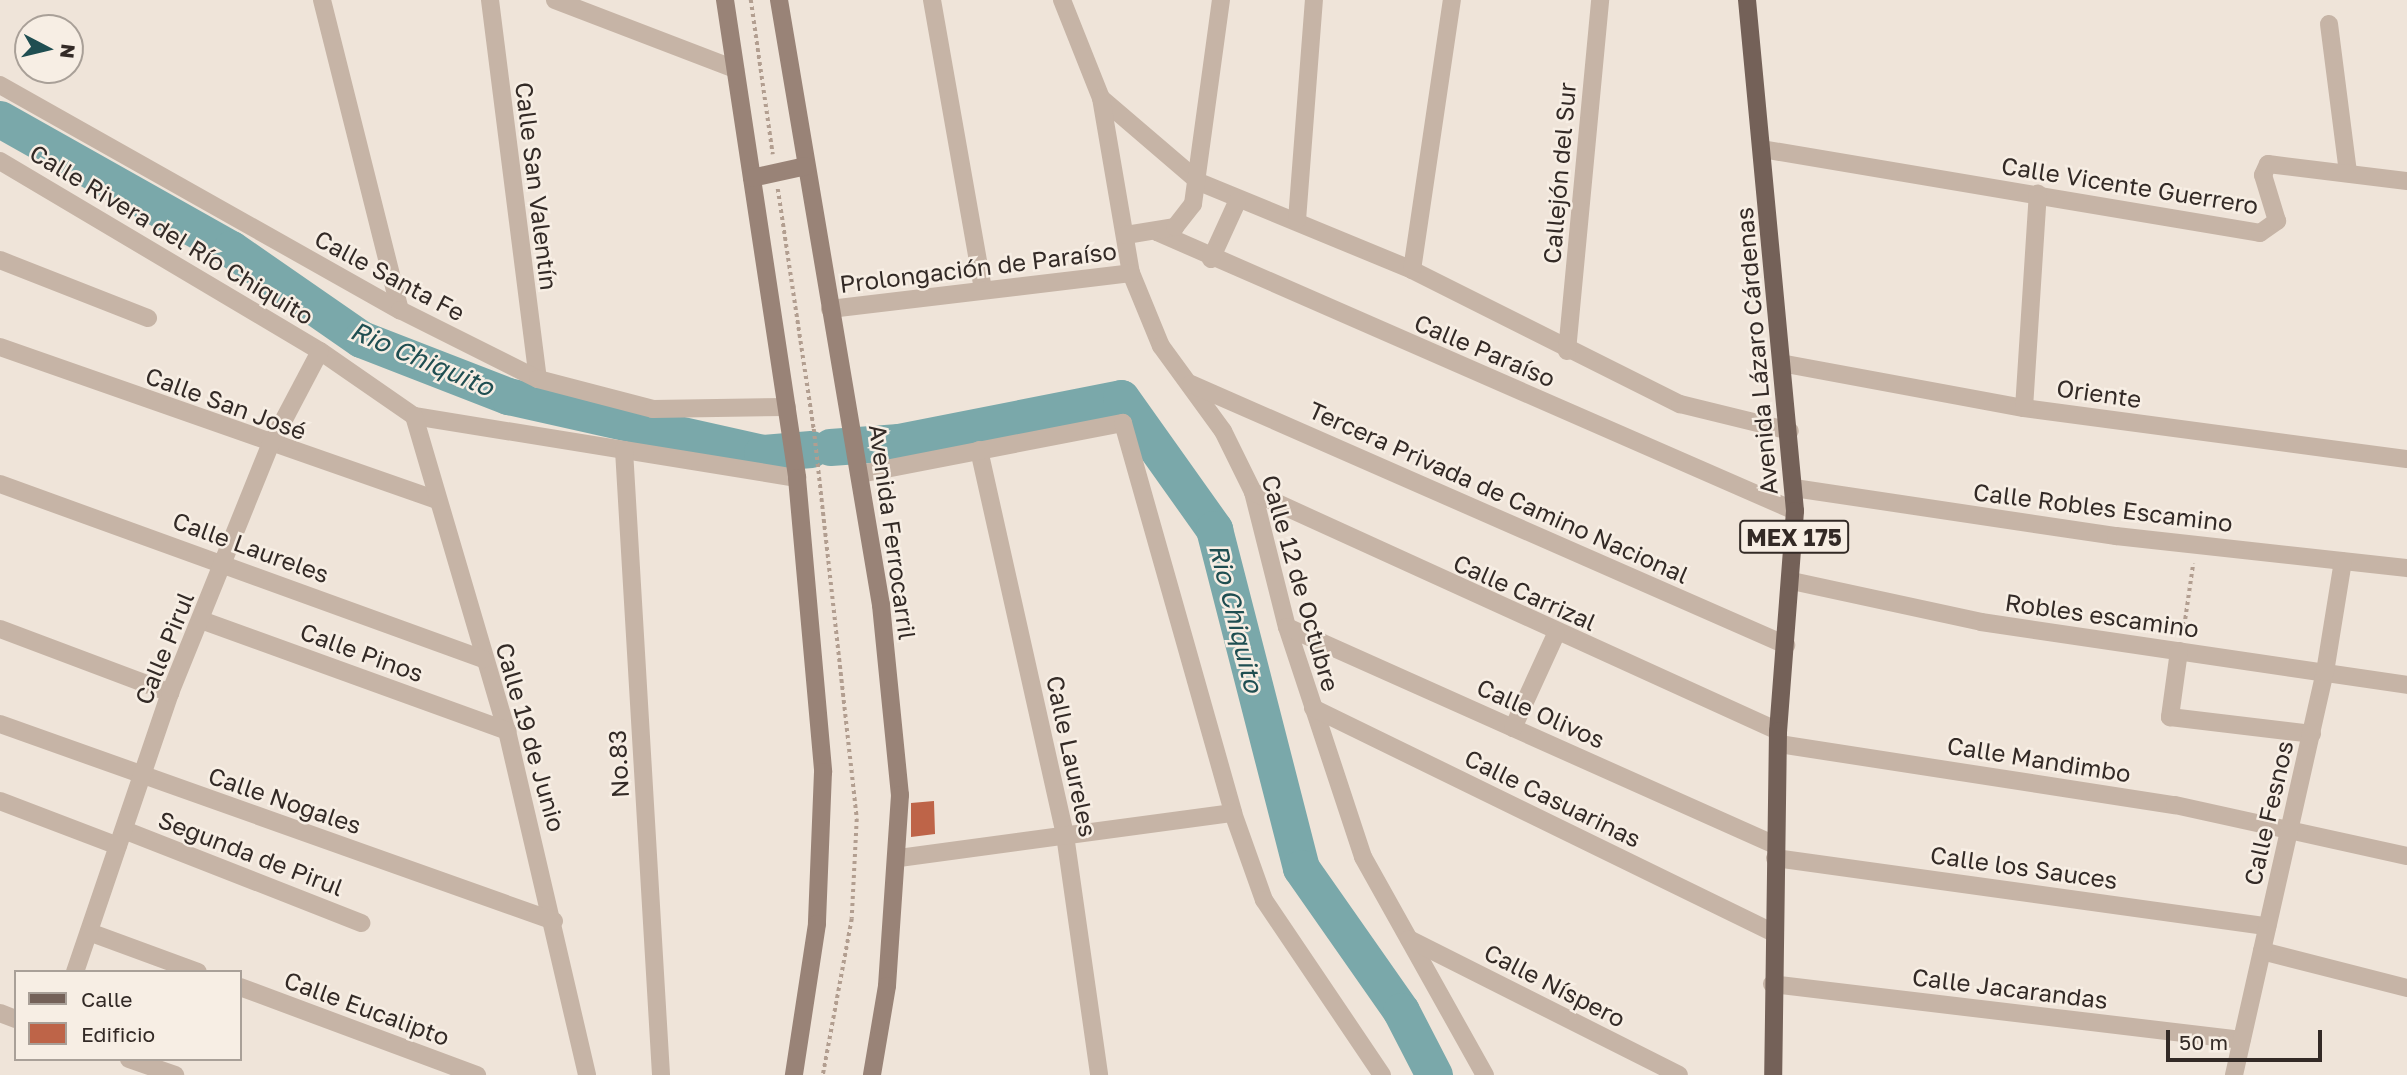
<!DOCTYPE html>
<html>
<head>
<meta charset="utf-8">
<style>
	body { margin:0 }
	#map { position:relative; width:2407px; height:1075px; overflow:hidden; background:#efe4d9; font-family:"Golos Text",sans-serif }
	div>[style] { position:absolute }
	[style*='--x'] { left:calc(var(--x)*1px); top:calc(var(--y)*1px); width:calc(var(--w)*1px); rotate:calc(var(--a)*1deg) }
	.river>* { height:37px; margin:-18.5px; padding:0 18.5px; transform-origin:18.5px; border-radius:18.5px; background:#7aa8aa }
	.building>* { inset:0; background:#be6448 }
	.path>* { height:3.5px; margin-top:-1.75px; transform-origin:0; background:repeating-linear-gradient(90deg,#b29e90 0 3.5px,transparent 0 7px) }
	.minor>* { height:18px; margin:-9px; padding:0 9px; transform-origin:9px; border-radius:9px; background:#c6b4a6 }
	.secondary>* { height:18px; margin:-9px; padding:0 9px; transform-origin:9px; border-radius:9px; background:#998377 }
	.primary>* { height:18px; margin:-9px; padding:0 9px; transform-origin:9px; border-radius:9px; background:#746158 }
	span { translate:-50% -50%; white-space:nowrap; text-align:center; line-height:1.15; -webkit-text-stroke:5px #f7eee4; paint-order:stroke }
	.shield-label span { padding:2px 5px; background:#f7eee4; border:2px solid; border-radius:5px; -webkit-text-stroke-width:0 }
	.shield-label { font-size:23px; color:#332a26; font-weight:700 }
	.street-label { font-size:24px; color:#332a26 }
	.water-label { font-size:26px; color:#1f4e51; font-style:italic }
	.legend { position:absolute; left:14px; top:970px; width:228px; height:91px; box-sizing:border-box; background:#f7eee4; border:2px solid #a9a098; margin:0; padding:9px 12px; list-style:none; font-size:21px; color:#332a26 }
	.legend li { display:flex; align-items:center; gap:14px; height:35px }
	.legend b { width:35px; border:2px solid #a9a098 }
	.north { position:absolute; left:14px; top:14px; width:70px; height:70px; box-sizing:border-box; background:#f7eee4; border:2px solid #a9a098; border-radius:50%; rotate:97deg; font-size:19px; font-weight:700; line-height:28px; text-align:center; color:#332a26 }
	.north::after { content:''; display:block; margin:auto; width:24px; height:32px; background:#1f4e51; clip-path:polygon(50% 0,100% 100%,50% 72%,0 100%) }
	.scale { position:absolute; left:2166px; top:1030px; width:156px; height:32px; box-sizing:border-box; border:4px solid #332a26; border-top:0; padding-left:9px; font-size:21px; line-height:24px; white-space:nowrap; color:#332a26; -webkit-text-stroke:5px #f7eee4; paint-order:stroke }
</style>
</head>
<body>
<div id="map">
	<div class="river">
		<div style="--x:0;--y:119;--w:265;--a:29.4"></div>
		<div style="--x:231;--y:249;--w:158;--a:34.7"></div>
		<div style="--x:361;--y:339;--w:158;--a:21.2"></div>
		<div style="--x:508;--y:396;--w:260;--a:12.6"></div>
		<div style="--x:762;--y:453;--w:49;--a:-4.7"></div>
		<div style="--x:830;--y:447;--w:69;--a:-4.1"></div>
		<div style="--x:899;--y:442;--w:226;--a:-11.2"></div>
		<div style="--x:1121;--y:398;--w:161;--a:54.6"></div>
		<div style="--x:1214;--y:529;--w:350;--a:75.6"></div>
		<div style="--x:1301;--y:868;--w:174;--a:55"></div>
		<div style="--x:1401;--y:1011;--w:72;--a:62.7"></div>
	</div>
	<div class="building">
		<div style="clip-path:polygon(934px 801px,935px 834px,911px 837px,911px 803px)"></div>
	</div>
	<div class="path">
		<div style="--x:751;--y:0;--w:156;--a:81.9"></div>
		<div style="--x:778;--y:189;--w:243;--a:81.5"></div>
		<div style="--x:814;--y:429;--w:392;--a:83.7"></div>
		<div style="--x:857;--y:819;--w:100;--a:92.9"></div>
		<div style="--x:852;--y:919;--w:159;--a:100.5"></div>
		<div style="--x:2183;--y:633;--w:70;--a:-81.8"></div>
	</div>
	<div class="minor">
		<div style="--x:322;--y:0;--w:320;--a:75.9"></div>
		<div style="--x:490;--y:0;--w:382;--a:82.8"></div>
		<div style="--x:555;--y:0;--w:193;--a:21"></div>
		<div style="--x:932;--y:0;--w:292;--a:80"></div>
		<div style="--x:1062;--y:0;--w:105;--a:68.3"></div>
		<div style="--x:1101;--y:98;--w:129;--a:40.6"></div>
		<div style="--x:1199;--y:182;--w:230;--a:22.4"></div>
		<div style="--x:1412;--y:270;--w:300;--a:26.6"></div>
		<div style="--x:1680;--y:404;--w:113;--a:13.8"></div>
		<div style="--x:2329;--y:24;--w:150;--a:82.7"></div>
		<div style="--x:0;--y:85;--w:459;--a:29.4"></div>
		<div style="--x:400;--y:310;--w:154;--a:26.6"></div>
		<div style="--x:538;--y:379;--w:119;--a:14.6"></div>
		<div style="--x:653;--y:409;--w:134;--a:-0.9"></div>
		<div style="--x:1101;--y:98;--w:178;--a:80.3"></div>
		<div style="--x:1131;--y:273;--w:79;--a:67.7"></div>
		<div style="--x:1161;--y:346;--w:105;--a:53.9"></div>
		<div style="--x:1223;--y:431;--w:68;--a:63.8"></div>
		<div style="--x:1253;--y:492;--w:139;--a:75.9"></div>
		<div style="--x:1287;--y:627;--w:242;--a:71.7"></div>
		<div style="--x:1363;--y:857;--w:250;--a:60.8"></div>
		<div style="--x:1762;--y:149;--w:505;--a:9.57"></div>
		<div style="--x:2260;--y:233;--w:21;--a:-35"></div>
		<div style="--x:2277;--y:221;--w:48;--a:-106.9"></div>
		<div style="--x:2263;--y:175;--w:12;--a:-66"></div>
		<div style="--x:2268;--y:164;--w:140;--a:7"></div>
		<div style="--x:0;--y:161;--w:372;--a:30.7"></div>
		<div style="--x:320;--y:351;--w:114;--a:34.7"></div>
		<div style="--x:414;--y:416;--w:388;--a:9.2"></div>
		<div style="--x:1297;--y:220;--w:221;--a:-85.6"></div>
		<div style="--x:1157;--y:232;--w:696;--a:23.62"></div>
		<div style="--x:1126;--y:235;--w:50;--a:-9.3"></div>
		<div style="--x:1175;--y:227;--w:29;--a:-52"></div>
		<div style="--x:1193;--y:204;--w:206;--a:-82.2"></div>
		<div style="--x:1211;--y:259;--w:63;--a:-65.5"></div>
		<div style="--x:0;--y:260;--w:159;--a:21.4"></div>
		<div style="--x:1412;--y:270;--w:273;--a:-81.6"></div>
		<div style="--x:830;--y:309;--w:303;--a:-6.8"></div>
		<div style="--x:0;--y:347;--w:463;--a:19.3"></div>
		<div style="--x:1567;--y:351;--w:353;--a:-84.6"></div>
		<div style="--x:1786;--y:364;--w:242;--a:10.5"></div>
		<div style="--x:2024;--y:408;--w:386;--a:7.6"></div>
		<div style="--x:1191;--y:384;--w:650;--a:23.68"></div>
		<div style="--x:2024;--y:408;--w:215;--a:-86.3"></div>
		<div style="--x:414;--y:416;--w:328;--a:73.6"></div>
		<div style="--x:507;--y:731;--w:353;--a:76.9"></div>
		<div style="--x:624;--y:450;--w:626;--a:86.61"></div>
		<div style="--x:979;--y:450;--w:394;--a:77.4"></div>
		<div style="--x:1065;--y:835;--w:242;--a:81.9"></div>
		<div style="--x:860;--y:474;--w:268;--a:-11"></div>
		<div style="--x:1123;--y:423;--w:405;--a:74.2"></div>
		<div style="--x:1233;--y:813;--w:92;--a:70.4"></div>
		<div style="--x:1264;--y:900;--w:211;--a:56"></div>
		<div style="--x:0;--y:484;--w:514;--a:19.92"></div>
		<div style="--x:1794;--y:488;--w:326;--a:8.5"></div>
		<div style="--x:2116;--y:536;--w:293;--a:6.3"></div>
		<div style="--x:1253;--y:492;--w:577;--a:24.48"></div>
		<div style="--x:1792;--y:581;--w:193;--a:12.2"></div>
		<div style="--x:1981;--y:622;--w:431;--a:8.4"></div>
		<div style="--x:201;--y:620;--w:326;--a:19.9"></div>
		<div style="--x:1287;--y:627;--w:534;--a:24.07"></div>
		<div style="--x:0;--y:629;--w:182;--a:20.6"></div>
		<div style="--x:2179;--y:651;--w:67;--a:97.8"></div>
		<div style="--x:2170;--y:717;--w:143;--a:6.8"></div>
		<div style="--x:1313;--y:708;--w:511;--a:26.01"></div>
		<div style="--x:0;--y:724;--w:588;--a:19.58"></div>
		<div style="--x:1513;--y:728;--w:103;--a:-65.4"></div>
		<div style="--x:1779;--y:744;--w:401;--a:8.8"></div>
		<div style="--x:2175;--y:805;--w:238;--a:12.4"></div>
		<div style="--x:0;--y:801;--w:126;--a:20.9"></div>
		<div style="--x:124;--y:830;--w:255;--a:21.4"></div>
		<div style="--x:899;--y:858;--w:337;--a:-7.7"></div>
		<div style="--x:1775;--y:858;--w:497;--a:7.9"></div>
		<div style="--x:89;--y:932;--w:116;--a:20.2"></div>
		<div style="--x:1409;--y:939;--w:302;--a:26.7"></div>
		<div style="--x:2262;--y:951;--w:150;--a:14.3"></div>
		<div style="--x:75;--y:972;--w:295;--a:-71.2"></div>
		<div style="--x:170;--y:693;--w:266;--a:-68"></div>
		<div style="--x:270;--y:446;--w:107;--a:-62.2"></div>
		<div style="--x:1772;--y:984;--w:473;--a:6.8"></div>
		<div style="--x:240;--y:987;--w:253;--a:20.4"></div>
		<div style="--x:0;--y:1013;--w:17;--a:21"></div>
		<div style="--x:129;--y:1059;--w:49;--a:19.2"></div>
		<div style="--x:2234;--y:1075;--w:413;--a:-77.3"></div>
		<div style="--x:2325;--y:672;--w:112;--a:-80.8"></div>
	</div>
	<div class="secondary">
		<div style="--x:725;--y:0;--w:483;--a:81.4"></div>
		<div style="--x:797;--y:478;--w:295;--a:84.9"></div>
		<div style="--x:823;--y:772;--w:152;--a:92.3"></div>
		<div style="--x:817;--y:924;--w:153;--a:98.7"></div>
		<div style="--x:779;--y:0;--w:614;--a:80.43"></div>
		<div style="--x:881;--y:605;--w:191;--a:84.3"></div>
		<div style="--x:900;--y:795;--w:191;--a:93.9"></div>
		<div style="--x:887;--y:986;--w:90;--a:99.6"></div>
		<div style="--x:752;--y:178;--w:55;--a:-12.5"></div>
	</div>
	<div class="primary">
		<div style="--x:1747;--y:0;--w:513;--a:84.63"></div>
		<div style="--x:1795;--y:511;--w:221;--a:94.4"></div>
		<div style="--x:1778;--y:731;--w:344;--a:90.8"></div>
	</div>
	<div class="shield-label">
		<span style="left:1794px;top:537px">MEX 175</span>
	</div>
	<div class="street-label">
		<span style="left:1559px;top:173px;rotate:-85deg">Callejón del Sur</span>
		<span style="left:2130px;top:185px;rotate:9deg">Calle Vicente Guerrero</span>
		<span style="left:537px;top:186px;rotate:83deg">Calle San Valentín</span>
		<span style="left:172px;top:234px;rotate:31deg">Calle Rivera del Río Chiquito</span>
		<span style="left:978px;top:267px;rotate:-7deg">Prolongación de Paraíso</span>
		<span style="left:390px;top:275px;rotate:28deg">Calle Santa Fe</span>
		<span style="left:1485px;top:350px;rotate:23deg">Calle Paraíso</span>
		<span style="left:1756px;top:351px;rotate:-95deg">Avenida Lázaro Cárdenas</span>
		<span style="left:2099px;top:393px;rotate:8deg">Oriente</span>
		<span style="left:226px;top:403px;rotate:20deg">Calle San José</span>
		<span style="left:1499px;top:492px;rotate:24deg">Tercera Privada de Camino Nacional</span>
		<span style="left:2103px;top:507px;rotate:7deg">Calle Robles Escamino</span>
		<span style="left:893px;top:532px;rotate:82deg">Avenida Ferrocarril</span>
		<span style="left:251px;top:547px;rotate:20deg">Calle Laureles</span>
		<span style="left:1301px;top:583px;rotate:74deg">Calle 12 de Octubre</span>
		<span style="left:1525px;top:592px;rotate:24deg">Calle Carrizal</span>
		<span style="left:2102px;top:615px;rotate:8deg">Robles escamino</span>
		<span style="left:164px;top:648px;rotate:-68deg">Calle Pirul</span>
		<span style="left:362px;top:652px;rotate:20deg">Calle Pinos</span>
		<span style="left:1541px;top:713px;rotate:24deg">Calle Olivos</span>
		<span style="left:531px;top:737px;rotate:74deg">Calle 19 de Junio</span>
		<span style="left:1072px;top:756px;rotate:78deg">Calle Laureles</span>
		<span style="left:2039px;top:759px;rotate:9deg">Calle Mandimbo</span>
		<span style="left:618px;top:764px;rotate:-93deg">No.83</span>
		<span style="left:1553px;top:798px;rotate:26deg">Calle Casuarinas</span>
		<span style="left:285px;top:800px;rotate:19deg">Calle Nogales</span>
		<span style="left:2268px;top:813px;rotate:-77deg">Calle Fesnos</span>
		<span style="left:251px;top:853px;rotate:21deg">Segunda de Pirul</span>
		<span style="left:2024px;top:867px;rotate:8deg">Calle los Sauces</span>
		<span style="left:1555px;top:985px;rotate:27deg">Calle Níspero</span>
		<span style="left:2010px;top:988px;rotate:7deg">Calle Jacarandas</span>
		<span style="left:367px;top:1008px;rotate:20deg">Calle Eucalipto</span>
	</div>
	<div class="water-label">
		<span style="left:422px;top:359px;rotate:23deg">Rio Chiquito</span>
		<span style="left:1236px;top:618px;rotate:76deg">Rio Chiquito</span>
	</div>
	<ul class="legend">
	<li><b style="height:9px;background:#746158"></b>Calle</li>
	<li><b style="height:19px;background:#be6448"></b>Edificio</li>
	</ul>
	<div class="north">N</div>
	<div class="scale">50 m</div>
</div>
</body>
</html>
